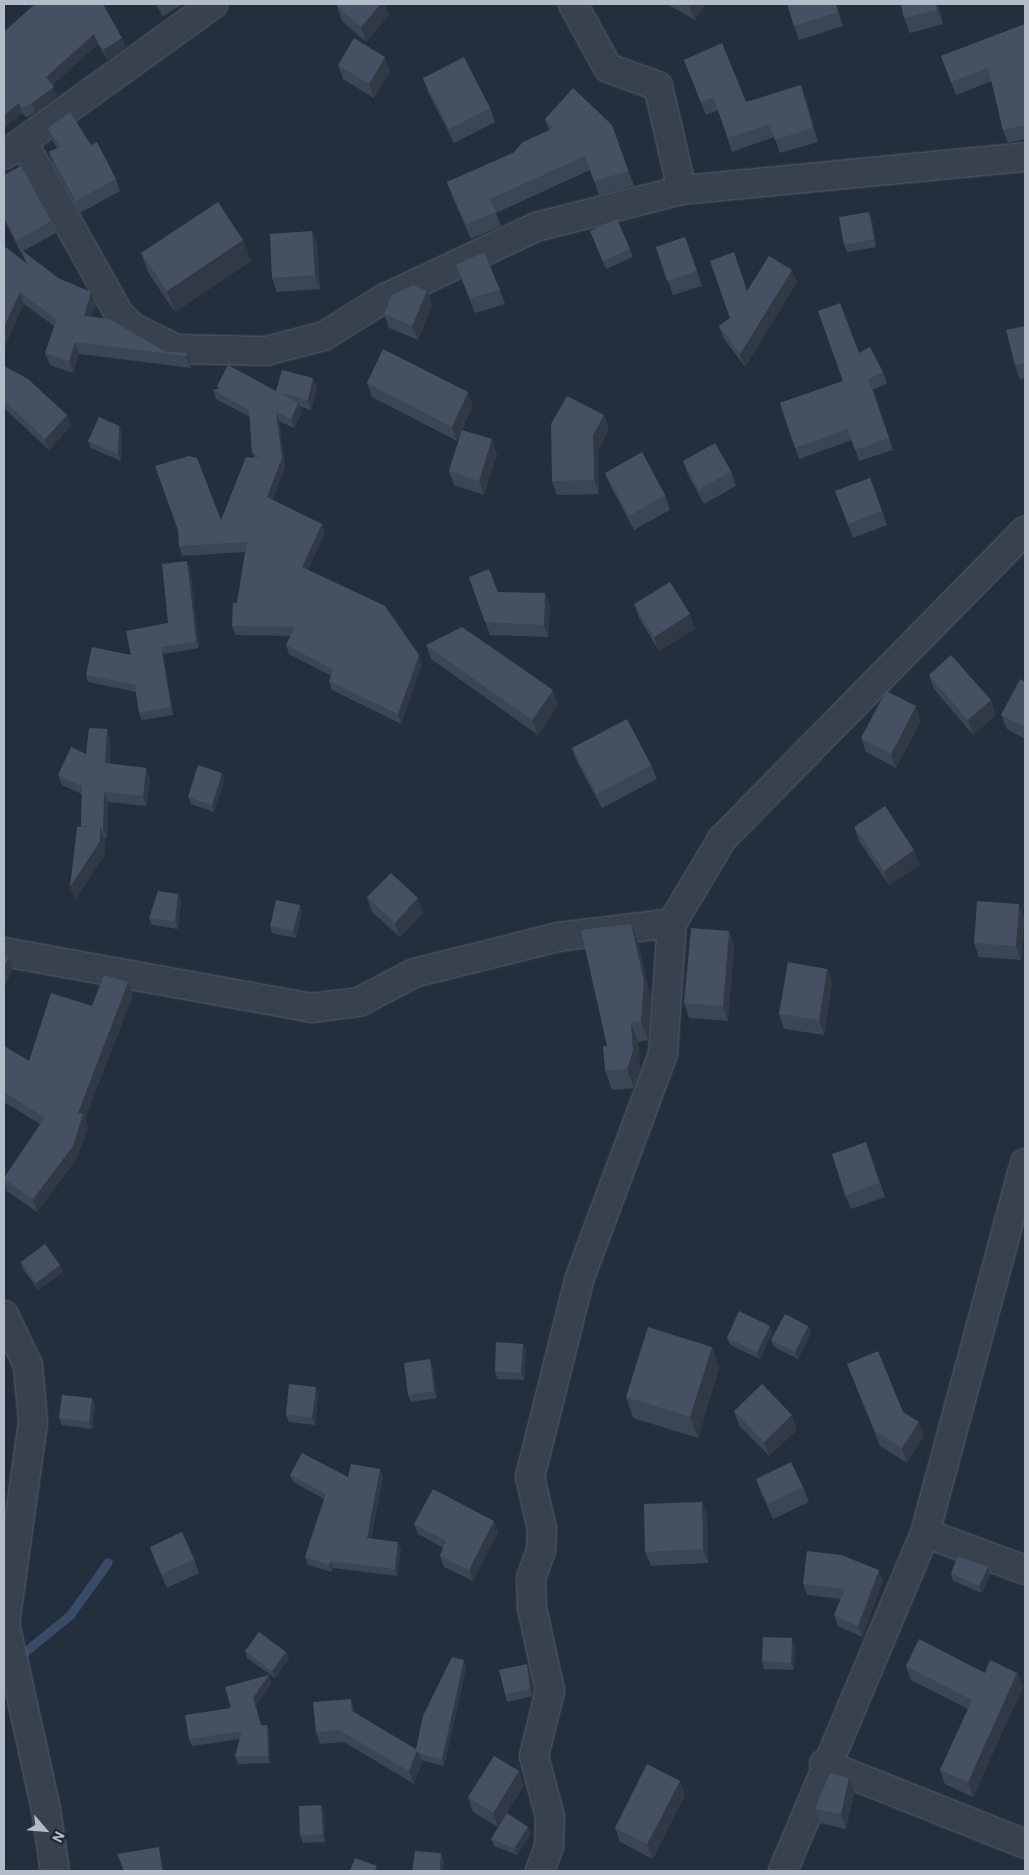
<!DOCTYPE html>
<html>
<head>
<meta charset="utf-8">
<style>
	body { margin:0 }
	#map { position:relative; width:1029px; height:1875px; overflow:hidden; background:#242f3e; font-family:Roboto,sans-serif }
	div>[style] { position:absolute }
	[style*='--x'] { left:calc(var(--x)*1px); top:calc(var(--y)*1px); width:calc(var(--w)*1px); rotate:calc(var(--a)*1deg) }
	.stream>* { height:9px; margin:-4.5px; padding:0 4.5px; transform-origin:4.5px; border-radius:4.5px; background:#394c67 }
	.roads { filter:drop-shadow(0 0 1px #565f6c) drop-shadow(0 0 1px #565f6c) }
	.street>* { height:28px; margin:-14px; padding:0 14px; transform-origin:14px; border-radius:14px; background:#38414e }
	.wall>* { inset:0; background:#3b4654 }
	.shaded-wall>* { inset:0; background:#303945 }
	.building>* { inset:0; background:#455162 }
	span { translate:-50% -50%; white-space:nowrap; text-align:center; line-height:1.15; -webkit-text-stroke:5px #1d2633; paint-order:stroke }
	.frame { position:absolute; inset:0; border:5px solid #b4bcc9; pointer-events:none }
	.north { position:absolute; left:20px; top:1805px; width:50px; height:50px; -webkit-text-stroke:4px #1d2633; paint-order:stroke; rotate:117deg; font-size:14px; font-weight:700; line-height:20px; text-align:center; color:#b4bcc9 }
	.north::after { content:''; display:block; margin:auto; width:18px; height:22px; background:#b4bcc9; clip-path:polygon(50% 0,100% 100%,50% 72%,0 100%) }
</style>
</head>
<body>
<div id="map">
	<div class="stream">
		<div style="--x:16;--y:1659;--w:70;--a:-39.2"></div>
		<div style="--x:70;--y:1615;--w:65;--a:-54.4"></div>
	</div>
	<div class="roads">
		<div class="street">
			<div style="--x:573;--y:4;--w:73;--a:61.3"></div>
			<div style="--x:608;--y:68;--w:53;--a:19.8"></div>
			<div style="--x:658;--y:86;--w:107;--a:77"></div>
			<div style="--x:23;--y:142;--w:197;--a:60.8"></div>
			<div style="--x:119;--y:314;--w:18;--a:45"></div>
			<div style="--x:132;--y:327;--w:50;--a:26.1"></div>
			<div style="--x:177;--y:349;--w:89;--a:1.3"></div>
			<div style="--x:266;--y:351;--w:60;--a:-14.5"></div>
			<div style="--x:324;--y:336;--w:70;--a:-32.1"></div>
			<div style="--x:383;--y:299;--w:169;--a:-25.2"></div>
			<div style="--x:536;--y:227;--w:151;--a:-14.2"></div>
			<div style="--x:682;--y:190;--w:345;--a:-5.5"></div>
			<div style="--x:4;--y:155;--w:258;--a:-35.8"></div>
			<div style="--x:4;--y:952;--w:312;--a:10.3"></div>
			<div style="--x:311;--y:1008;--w:48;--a:-7.1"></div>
			<div style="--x:359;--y:1002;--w:62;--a:-27.8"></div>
			<div style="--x:414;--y:973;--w:148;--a:-14"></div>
			<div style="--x:558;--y:937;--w:115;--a:-7"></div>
			<div style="--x:4;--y:1315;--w:55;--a:64.4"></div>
			<div style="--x:28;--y:1365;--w:57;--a:85"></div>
			<div style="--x:33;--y:1422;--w:203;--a:97.9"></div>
			<div style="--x:5;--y:1623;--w:191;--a:77.6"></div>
			<div style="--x:46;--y:1810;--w:62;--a:81.6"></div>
			<div style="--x:925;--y:1533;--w:107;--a:20.3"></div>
			<div style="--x:824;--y:1764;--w:216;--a:21.7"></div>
			<div style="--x:540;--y:1871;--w:27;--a:-70"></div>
			<div style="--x:549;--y:1846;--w:29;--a:-88"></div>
			<div style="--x:550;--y:1817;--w:63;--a:-104.7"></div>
			<div style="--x:534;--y:1756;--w:67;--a:-76.2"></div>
			<div style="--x:550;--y:1691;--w:85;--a:-102.2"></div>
			<div style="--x:532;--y:1608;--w:30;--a:-92"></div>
			<div style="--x:531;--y:1578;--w:29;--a:-70"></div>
			<div style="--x:541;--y:1551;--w:22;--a:-87"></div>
			<div style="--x:542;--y:1529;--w:53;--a:-103"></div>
			<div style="--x:530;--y:1477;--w:203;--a:-76"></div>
			<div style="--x:579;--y:1280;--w:241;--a:-69.6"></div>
			<div style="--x:663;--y:1054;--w:131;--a:-86.1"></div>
			<div style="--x:672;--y:923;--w:98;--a:-59.2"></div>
			<div style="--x:722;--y:839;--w:432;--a:-45.5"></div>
			<div style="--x:783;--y:1871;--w:367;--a:-67.2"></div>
			<div style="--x:925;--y:1533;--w:383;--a:-74.9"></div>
		</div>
	</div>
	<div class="wall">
		<div style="clip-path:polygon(35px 4px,122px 38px,125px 48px,107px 60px,98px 44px,52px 85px,57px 97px,35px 113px,26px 117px,22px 113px,4px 128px,4px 32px)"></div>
		<div style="clip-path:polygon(155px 4px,183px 4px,163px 16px)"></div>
		<div style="clip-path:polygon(667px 4px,705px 4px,695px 20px)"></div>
		<div style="clip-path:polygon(787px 4px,836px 4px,843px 26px,799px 40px)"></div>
		<div style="clip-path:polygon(901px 4px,938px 4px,943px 24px,910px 33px,904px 18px)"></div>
		<div style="clip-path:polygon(337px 6px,389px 15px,366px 42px,342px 21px)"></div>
		<div style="clip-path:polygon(1025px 24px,1025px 139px,1008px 143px,1003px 130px,992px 81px,956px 95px,941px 56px)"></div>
		<div style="clip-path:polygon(684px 60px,746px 102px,806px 99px,818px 142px,780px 153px,774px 137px,732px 152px,718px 110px,706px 115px)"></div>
		<div style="clip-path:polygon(338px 65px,390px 71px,374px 98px,343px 79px)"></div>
		<div style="clip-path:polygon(423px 78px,490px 108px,495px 122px,454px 143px,428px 92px)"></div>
		<div style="clip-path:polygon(545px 119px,612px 125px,634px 186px,599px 195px,590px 170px,496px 213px,501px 226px,471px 239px,452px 196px,447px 182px,513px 153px,549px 130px)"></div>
		<div style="clip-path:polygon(48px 128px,91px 145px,116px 179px,120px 191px,80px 213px,53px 164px,49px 152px,57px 148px,52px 140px)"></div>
		<div style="clip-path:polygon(4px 175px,51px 221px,56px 233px,23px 251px,58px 278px,96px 304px,91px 317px,166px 352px,187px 353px,191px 365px,191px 368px,79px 354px,73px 373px,50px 365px,45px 353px,54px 326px,24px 304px,4px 348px,4px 246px,26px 263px,22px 252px,21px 253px,4px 219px)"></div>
		<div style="clip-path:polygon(872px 219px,876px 247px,847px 252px,844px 245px)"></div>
		<div style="clip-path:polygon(312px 231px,317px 245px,320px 289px,277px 292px,272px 278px)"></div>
		<div style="clip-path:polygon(590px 231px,630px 249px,633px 257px,606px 269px)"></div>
		<div style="clip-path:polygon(685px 237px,702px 286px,673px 295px,656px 247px)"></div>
		<div style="clip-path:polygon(243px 240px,251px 261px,175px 312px,149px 274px,141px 253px)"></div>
		<div style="clip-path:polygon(456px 265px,500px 290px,505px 304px,475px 313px)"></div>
		<div style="clip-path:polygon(792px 270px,797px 282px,745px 367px,724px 339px,719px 326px,730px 318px,748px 291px)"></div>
		<div style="clip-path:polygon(432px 306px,418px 340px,389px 328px,384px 314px)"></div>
		<div style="clip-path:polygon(1025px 326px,1025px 378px,1020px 380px,1015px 365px)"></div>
		<div style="clip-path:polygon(859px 353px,883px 372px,887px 383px,873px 390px,893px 450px,859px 461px,852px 440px,799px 459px,780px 403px,843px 381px)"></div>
		<div style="clip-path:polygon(4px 366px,67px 415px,71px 426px,49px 450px,4px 408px)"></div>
		<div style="clip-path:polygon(367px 383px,473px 406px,462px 430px,497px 454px,484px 495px,454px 485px,449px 471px,462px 430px,457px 441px,372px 397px)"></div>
		<div style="clip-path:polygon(217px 386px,276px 391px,317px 387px,311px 410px,299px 406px,302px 412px,294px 428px,279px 421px,285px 467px,272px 500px,325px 533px,308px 570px,422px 664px,401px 724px,332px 690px,329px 681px,331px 676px,289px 654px,286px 645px,290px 636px,236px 635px,232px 626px,237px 603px,245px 552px,182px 556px,179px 546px,221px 520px,254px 457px,252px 452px,250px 417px,216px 399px,213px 390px,218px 389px)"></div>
		<div style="clip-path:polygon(119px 426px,122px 433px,121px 461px,91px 448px,88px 441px)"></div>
		<div style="clip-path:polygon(609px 429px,598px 450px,599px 494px,557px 495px,552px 481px)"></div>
		<div style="clip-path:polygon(683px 461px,731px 471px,736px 486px,704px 504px,688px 475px)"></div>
		<div style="clip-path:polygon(605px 473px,665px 495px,670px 510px,634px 530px,611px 487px)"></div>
		<div style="clip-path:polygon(870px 478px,887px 525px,853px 538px,835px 491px)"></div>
		<div style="clip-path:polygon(190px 568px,199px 648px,163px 654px,173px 715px,142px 720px,139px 713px,136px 692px,88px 682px,86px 675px,131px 655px,168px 623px)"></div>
		<div style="clip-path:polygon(469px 577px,498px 592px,550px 606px,548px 637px,490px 635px)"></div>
		<div style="clip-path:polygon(634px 604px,695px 629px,659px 651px,639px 618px)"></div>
		<div style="clip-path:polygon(426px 645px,553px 690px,558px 705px,538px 735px,431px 659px)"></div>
		<div style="clip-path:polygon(929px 675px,996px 715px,973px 735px,934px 689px)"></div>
		<div style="clip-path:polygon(1025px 682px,1025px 739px,1007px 729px,1001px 715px)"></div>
		<div style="clip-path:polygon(921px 721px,896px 768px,866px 752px,861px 738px)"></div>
		<div style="clip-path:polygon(107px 729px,110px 740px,110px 764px,146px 768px,150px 779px,146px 806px,108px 802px,107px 838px,104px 838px,105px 854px,75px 900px,70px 887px,81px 827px,82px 794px,62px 785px,58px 775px,86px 754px)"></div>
		<div style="clip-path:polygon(572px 748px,651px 765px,657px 779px,602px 808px,577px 762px)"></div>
		<div style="clip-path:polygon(224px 780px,214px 812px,191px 804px,188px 797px)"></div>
		<div style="clip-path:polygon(854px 827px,920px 865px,889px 885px,859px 841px)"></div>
		<div style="clip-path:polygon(178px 894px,181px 901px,178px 929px,152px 925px,149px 918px)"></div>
		<div style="clip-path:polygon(367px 897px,423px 913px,400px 937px,372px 912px)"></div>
		<div style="clip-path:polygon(302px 912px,296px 938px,272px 933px,270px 926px)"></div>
		<div style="clip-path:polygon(1024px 918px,1021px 960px,979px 957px,974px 943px)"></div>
		<div style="clip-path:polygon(631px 924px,638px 943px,651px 999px,648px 1040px,638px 1042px,640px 1070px,634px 1088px,612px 1090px,605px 1071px,607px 1046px)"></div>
		<div style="clip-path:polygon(729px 931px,734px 946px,728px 1021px,689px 1018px,684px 1003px)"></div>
		<div style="clip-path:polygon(827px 969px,832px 983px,824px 1035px,784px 1029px,779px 1014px)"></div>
		<div style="clip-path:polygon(128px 982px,133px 995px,85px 1119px,88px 1127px,77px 1158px,37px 1212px,7px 1191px,4px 1181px,4px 1178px,40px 1124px,4px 1102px,4px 1046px,29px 1061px,92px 1006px)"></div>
		<div style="clip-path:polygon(866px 1142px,885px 1197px,851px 1209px,845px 1195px)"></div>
		<div style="clip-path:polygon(21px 1262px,60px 1265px,63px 1272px,38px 1290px,23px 1269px)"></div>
		<div style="clip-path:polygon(808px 1326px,811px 1333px,798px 1359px,774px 1347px,771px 1340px)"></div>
		<div style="clip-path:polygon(772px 1333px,760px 1359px,730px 1345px,727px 1338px)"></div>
		<div style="clip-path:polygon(712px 1347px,719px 1368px,698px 1438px,633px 1418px,626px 1397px)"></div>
		<div style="clip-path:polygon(526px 1351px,524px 1380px,497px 1379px,495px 1371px)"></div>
		<div style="clip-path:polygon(430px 1359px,432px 1366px,437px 1398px,411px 1402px,408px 1395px)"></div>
		<div style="clip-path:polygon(847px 1364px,903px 1412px,924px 1436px,907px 1463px,880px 1446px)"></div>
		<div style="clip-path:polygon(318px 1394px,315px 1425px,289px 1422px,286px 1415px)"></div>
		<div style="clip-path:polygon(92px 1398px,95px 1405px,92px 1429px,62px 1425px,59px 1418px)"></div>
		<div style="clip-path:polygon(734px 1411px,797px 1430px,769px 1456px,739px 1425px)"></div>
		<div style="clip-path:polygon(380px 1469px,383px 1477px,371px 1538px,401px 1549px,397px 1576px,333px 1568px,332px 1572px,308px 1565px,305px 1557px,324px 1499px,293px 1482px,290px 1475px,348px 1477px)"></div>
		<div style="clip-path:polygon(756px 1479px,803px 1487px,809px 1502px,773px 1519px,761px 1493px)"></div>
		<div style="clip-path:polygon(702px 1502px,707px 1516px,708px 1563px,651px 1566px,645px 1552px)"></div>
		<div style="clip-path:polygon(494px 1521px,498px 1532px,473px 1581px,444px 1567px,440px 1556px,443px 1548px,418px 1534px,414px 1524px)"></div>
		<div style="clip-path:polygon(150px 1547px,194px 1559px,199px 1573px,167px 1588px,155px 1561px)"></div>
		<div style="clip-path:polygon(988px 1567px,990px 1574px,982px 1593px,953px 1581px,951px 1573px)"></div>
		<div style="clip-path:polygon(879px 1570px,883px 1581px,862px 1637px,838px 1626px,834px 1615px,841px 1599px,807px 1595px,803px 1584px)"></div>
		<div style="clip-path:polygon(792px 1638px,795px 1646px,794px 1670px,764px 1669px,762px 1661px)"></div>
		<div style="clip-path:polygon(245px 1651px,286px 1652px,289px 1659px,275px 1678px,247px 1658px)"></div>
		<div style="clip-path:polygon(906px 1666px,985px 1673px,1017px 1673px,1023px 1687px,973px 1797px,945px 1784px,940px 1770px,968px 1709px,911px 1680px)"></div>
		<div style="clip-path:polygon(466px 1668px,444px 1766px,421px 1760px,422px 1762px,414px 1784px,344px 1742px,320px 1744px,316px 1732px,355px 1711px,355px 1713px,416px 1749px)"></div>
		<div style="clip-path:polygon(530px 1672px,533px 1696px,507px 1702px,505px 1694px)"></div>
		<div style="clip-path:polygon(272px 1682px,256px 1705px,261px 1725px,267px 1725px,269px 1733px,270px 1763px,238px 1764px,235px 1756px,240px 1739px,192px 1746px,189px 1739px,231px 1708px)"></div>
		<div style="clip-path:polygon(680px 1781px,685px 1795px,653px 1859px,620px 1842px,615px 1828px)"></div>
		<div style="clip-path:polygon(524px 1785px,498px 1827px,473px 1812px,468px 1797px)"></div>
		<div style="clip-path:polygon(854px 1793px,846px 1829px,820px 1823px,815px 1809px)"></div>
		<div style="clip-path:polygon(324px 1812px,325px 1842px,303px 1843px,300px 1836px)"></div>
		<div style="clip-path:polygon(531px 1834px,517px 1855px,494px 1846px,491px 1839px)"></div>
	</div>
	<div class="shaded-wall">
		<div style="clip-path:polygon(381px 4px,385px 4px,389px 15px,366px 42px,361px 27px)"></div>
		<div style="clip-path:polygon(691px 4px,705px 4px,695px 20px,689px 6px)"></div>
		<div style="clip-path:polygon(936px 4px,938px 4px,943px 24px,937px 10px)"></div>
		<div style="clip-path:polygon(94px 34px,98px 44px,49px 87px,46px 77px)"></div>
		<div style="clip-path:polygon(122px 38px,125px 48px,107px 60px,103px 50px)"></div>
		<div style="clip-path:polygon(385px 57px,390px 71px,374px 98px,369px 84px)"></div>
		<div style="clip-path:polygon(801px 85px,806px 99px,818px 142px,813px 128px)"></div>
		<div style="clip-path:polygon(54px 87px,57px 97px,35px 113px,32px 103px)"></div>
		<div style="clip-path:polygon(19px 103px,22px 113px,4px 128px,4px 115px)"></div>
		<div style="clip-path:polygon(869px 212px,872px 219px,876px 247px,874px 239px)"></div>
		<div style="clip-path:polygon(312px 231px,317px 245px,320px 289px,315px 275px)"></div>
		<div style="clip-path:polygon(243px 240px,251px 261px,175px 312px,167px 291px)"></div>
		<div style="clip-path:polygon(792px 270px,797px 282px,745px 367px,740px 354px)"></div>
		<div style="clip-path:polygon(427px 291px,432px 306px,418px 340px,412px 326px)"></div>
		<div style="clip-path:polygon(20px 292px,24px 304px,4px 348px,4px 327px)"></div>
		<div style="clip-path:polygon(91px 292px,96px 304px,88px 327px,84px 316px)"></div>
		<div style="clip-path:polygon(75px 342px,79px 354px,73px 373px,69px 361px)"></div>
		<div style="clip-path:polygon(187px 353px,191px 365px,191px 368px,186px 356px)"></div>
		<div style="clip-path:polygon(313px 378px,317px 387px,311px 410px,308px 400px)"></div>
		<div style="clip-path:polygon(468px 392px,473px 406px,457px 441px,452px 427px)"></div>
		<div style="clip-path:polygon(298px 403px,302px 412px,294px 428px,291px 419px)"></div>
		<div style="clip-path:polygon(276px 412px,279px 421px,285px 467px,270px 506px,267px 497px)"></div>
		<div style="clip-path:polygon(67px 415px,71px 426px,49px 450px,45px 439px)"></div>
		<div style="clip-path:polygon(604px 415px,609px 429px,598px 450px,599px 494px,594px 480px,593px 435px)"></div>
		<div style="clip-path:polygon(119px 426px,122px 433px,121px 461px,118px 454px)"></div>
		<div style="clip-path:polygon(492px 439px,497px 454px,484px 495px,479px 481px)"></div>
		<div style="clip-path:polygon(322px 524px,325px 533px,305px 576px,302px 567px)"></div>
		<div style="clip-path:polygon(187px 561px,190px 568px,199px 648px,196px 641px)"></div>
		<div style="clip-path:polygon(545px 593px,550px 606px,548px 637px,544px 625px)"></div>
		<div style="clip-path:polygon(690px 614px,695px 629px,659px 651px,654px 637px)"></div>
		<div style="clip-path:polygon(161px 647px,163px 654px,173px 715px,171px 707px)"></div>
		<div style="clip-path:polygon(419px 655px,422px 664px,401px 724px,398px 714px)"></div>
		<div style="clip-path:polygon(553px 690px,558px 705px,538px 735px,532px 720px)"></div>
		<div style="clip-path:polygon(991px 700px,996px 715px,973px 735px,968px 720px)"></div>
		<div style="clip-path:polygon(916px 706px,921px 721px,896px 768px,891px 754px)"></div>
		<div style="clip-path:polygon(107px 729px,110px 740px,109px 774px,105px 763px)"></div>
		<div style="clip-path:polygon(146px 768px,150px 779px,146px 806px,143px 796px)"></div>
		<div style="clip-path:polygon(222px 773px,224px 780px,214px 812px,212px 805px)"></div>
		<div style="clip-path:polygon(104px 792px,108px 802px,107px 838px,103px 827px)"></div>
		<div style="clip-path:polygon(100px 827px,105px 839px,105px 854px,75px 900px,70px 887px)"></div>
		<div style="clip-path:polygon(914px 850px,920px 865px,889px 885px,884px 871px)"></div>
		<div style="clip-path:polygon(178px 894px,181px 901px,178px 929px,175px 921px)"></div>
		<div style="clip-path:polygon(418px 898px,423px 913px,400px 937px,395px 923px)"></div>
		<div style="clip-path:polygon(1019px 904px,1024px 918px,1021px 960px,1016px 946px)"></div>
		<div style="clip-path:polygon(300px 905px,302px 912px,296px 938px,293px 931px)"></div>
		<div style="clip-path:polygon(631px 924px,638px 943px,651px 999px,648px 1040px,641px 1021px)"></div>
		<div style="clip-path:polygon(729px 931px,734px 946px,728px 1021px,723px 1006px)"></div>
		<div style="clip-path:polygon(9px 957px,13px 970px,4px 987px,4px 967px)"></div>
		<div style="clip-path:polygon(827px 969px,832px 983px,824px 1035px,819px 1020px)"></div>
		<div style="clip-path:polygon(128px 982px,133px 995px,85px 1119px,88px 1127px,77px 1158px,37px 1212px,33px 1199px,78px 1113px)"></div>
		<div style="clip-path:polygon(631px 1023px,638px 1042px,640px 1070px,634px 1088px,627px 1069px)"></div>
		<div style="clip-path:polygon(60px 1265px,63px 1272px,38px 1290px,36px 1283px)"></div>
		<div style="clip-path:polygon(770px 1326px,772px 1333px,760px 1359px,757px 1352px)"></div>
		<div style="clip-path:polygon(808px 1326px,811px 1333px,798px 1359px,795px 1352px)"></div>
		<div style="clip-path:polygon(523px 1344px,526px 1351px,524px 1380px,521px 1373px)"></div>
		<div style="clip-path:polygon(712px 1347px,719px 1368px,698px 1438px,690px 1417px)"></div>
		<div style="clip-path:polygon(430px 1359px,432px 1366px,437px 1398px,434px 1391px)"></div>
		<div style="clip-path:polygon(316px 1387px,318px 1394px,315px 1425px,312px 1417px)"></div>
		<div style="clip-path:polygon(92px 1398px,95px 1405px,92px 1429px,89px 1422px)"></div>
		<div style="clip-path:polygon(792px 1415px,797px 1430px,769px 1456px,764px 1442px)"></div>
		<div style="clip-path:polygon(919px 1422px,924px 1436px,907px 1463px,902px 1448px)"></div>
		<div style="clip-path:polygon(380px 1469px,383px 1477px,369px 1545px,367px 1538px)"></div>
		<div style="clip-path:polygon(702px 1502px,707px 1516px,708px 1563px,703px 1549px)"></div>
		<div style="clip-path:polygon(494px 1521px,498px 1532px,473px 1581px,469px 1570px)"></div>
		<div style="clip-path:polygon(398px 1542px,401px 1549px,397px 1576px,395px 1569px)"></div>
		<div style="clip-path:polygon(330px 1561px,333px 1568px,332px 1572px,329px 1565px)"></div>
		<div style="clip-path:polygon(988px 1567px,990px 1574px,982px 1593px,979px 1586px)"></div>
		<div style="clip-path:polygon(879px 1570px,883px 1581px,862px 1637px,858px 1626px)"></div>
		<div style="clip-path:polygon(792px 1638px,795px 1646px,794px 1670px,791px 1663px)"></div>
		<div style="clip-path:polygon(286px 1652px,289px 1659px,275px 1678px,272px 1671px)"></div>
		<div style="clip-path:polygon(464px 1660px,466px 1668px,444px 1766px,442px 1759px)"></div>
		<div style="clip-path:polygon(527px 1664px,530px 1672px,533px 1696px,530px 1689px)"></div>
		<div style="clip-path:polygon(1017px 1673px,1023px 1687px,973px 1797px,968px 1782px)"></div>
		<div style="clip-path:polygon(269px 1675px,272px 1682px,256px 1705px,263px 1733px,253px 1698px)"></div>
		<div style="clip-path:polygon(351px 1699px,355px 1711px,356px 1723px,352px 1711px)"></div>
		<div style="clip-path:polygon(267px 1725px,269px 1733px,270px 1763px,268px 1756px)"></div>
		<div style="clip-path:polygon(417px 1750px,422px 1762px,414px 1784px,409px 1771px)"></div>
		<div style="clip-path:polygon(519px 1771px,524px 1785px,498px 1827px,493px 1813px)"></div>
		<div style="clip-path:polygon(849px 1778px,854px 1793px,846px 1829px,841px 1814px)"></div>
		<div style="clip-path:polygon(680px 1781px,685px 1795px,653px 1859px,647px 1844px)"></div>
		<div style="clip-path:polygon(321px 1805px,324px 1812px,325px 1842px,323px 1834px)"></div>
		<div style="clip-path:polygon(528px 1827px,531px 1834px,517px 1855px,514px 1848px)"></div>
		<div style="clip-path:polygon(159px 1847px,161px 1855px,164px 1871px,162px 1871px)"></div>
		<div style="clip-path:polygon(441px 1853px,444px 1861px,443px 1871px,440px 1871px)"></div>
	</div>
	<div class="building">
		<div style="clip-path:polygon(35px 4px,103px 4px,122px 38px,103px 50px,94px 34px,46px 77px,54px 87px,32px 103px,22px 107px,19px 103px,4px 115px,4px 32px)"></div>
		<div style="clip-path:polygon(339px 4px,381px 4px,361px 27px,337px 6px)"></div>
		<div style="clip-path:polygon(787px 4px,835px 4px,838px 12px,794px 26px)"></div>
		<div style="clip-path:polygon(901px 4px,936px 4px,937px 10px,904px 18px)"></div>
		<div style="clip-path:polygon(1025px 24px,1025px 62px,1024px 62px,1025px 69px,1025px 125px,1003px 130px,988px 68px,951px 82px,941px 56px)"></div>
		<div style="clip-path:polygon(354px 38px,385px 57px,369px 84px,338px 65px)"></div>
		<div style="clip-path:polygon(722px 43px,746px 102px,801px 85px,813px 128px,775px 140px,770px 124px,728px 138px,713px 97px,701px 102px,684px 60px)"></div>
		<div style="clip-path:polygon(464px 57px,490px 108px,449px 129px,423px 78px)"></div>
		<div style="clip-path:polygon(573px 88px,612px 125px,628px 171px,594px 181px,585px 156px,490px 199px,496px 212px,466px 224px,447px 182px,513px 153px,523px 142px,554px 128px,545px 119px)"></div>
		<div style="clip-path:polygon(70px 112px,91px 145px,97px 142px,116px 179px,76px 201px,49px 152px,60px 147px,48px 128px)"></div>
		<div style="clip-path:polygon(21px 166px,51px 221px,16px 241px,4px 216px,4px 175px)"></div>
		<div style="clip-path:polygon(218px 202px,243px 240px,167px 291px,141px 253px)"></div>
		<div style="clip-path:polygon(869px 212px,874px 239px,844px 245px,839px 217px)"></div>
		<div style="clip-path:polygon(617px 219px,630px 249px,603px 261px,590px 231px)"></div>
		<div style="clip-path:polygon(312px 231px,315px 275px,272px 278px,270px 234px)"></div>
		<div style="clip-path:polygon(685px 237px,697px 271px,667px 281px,656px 247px)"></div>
		<div style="clip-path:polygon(4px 246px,28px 265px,20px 249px,58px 278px,91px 292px,84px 316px,109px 319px,166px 352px,187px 353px,186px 356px,75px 342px,69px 361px,45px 353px,57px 320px,20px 292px,4px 327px)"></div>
		<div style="clip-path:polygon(484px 252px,500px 290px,470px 298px,456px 265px)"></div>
		<div style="clip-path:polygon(734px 252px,747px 291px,769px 256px,792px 270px,740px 354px,719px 326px,730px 318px,710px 261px)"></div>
		<div style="clip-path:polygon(413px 285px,427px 291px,412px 326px,384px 314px,392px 295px)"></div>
		<div style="clip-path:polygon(840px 303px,859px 353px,870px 347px,883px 372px,868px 379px,889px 438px,855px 450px,848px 429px,795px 448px,780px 403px,843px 381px,818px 311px)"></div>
		<div style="clip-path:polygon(1025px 326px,1025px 363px,1015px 365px,1006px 330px)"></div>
		<div style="clip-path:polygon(383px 349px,468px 392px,452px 427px,367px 383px)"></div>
		<div style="clip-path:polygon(228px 365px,276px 391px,282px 370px,313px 378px,308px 400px,280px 393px,298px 403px,291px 419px,276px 412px,282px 458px,267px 497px,322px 524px,302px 567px,385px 606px,419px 655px,398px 714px,329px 681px,334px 670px,286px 645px,295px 627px,232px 626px,233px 603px,237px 603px,247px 542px,179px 546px,178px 530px,155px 466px,189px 456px,197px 458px,221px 520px,246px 457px,259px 458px,252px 452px,249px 410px,213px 390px,221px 388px,217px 386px)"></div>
		<div style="clip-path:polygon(4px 366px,28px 379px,67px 415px,45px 439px,4px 400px)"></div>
		<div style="clip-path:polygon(567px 396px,604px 415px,593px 435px,594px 480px,552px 481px,551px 424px)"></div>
		<div style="clip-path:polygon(99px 417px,119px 426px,118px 454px,88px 441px)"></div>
		<div style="clip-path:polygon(462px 430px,492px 439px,479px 481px,449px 471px)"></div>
		<div style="clip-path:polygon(715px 443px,731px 471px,699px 490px,683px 461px)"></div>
		<div style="clip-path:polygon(642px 452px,665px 495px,629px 516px,605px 473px)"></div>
		<div style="clip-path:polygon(870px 478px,882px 511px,848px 524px,835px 491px)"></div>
		<div style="clip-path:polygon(187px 561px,196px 641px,161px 647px,171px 707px,139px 713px,135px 685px,86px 675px,92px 647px,131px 655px,126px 631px,168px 623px,162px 564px)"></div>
		<div style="clip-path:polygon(489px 569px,498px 592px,545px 593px,544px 625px,485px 622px,469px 577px)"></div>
		<div style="clip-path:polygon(670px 582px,690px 614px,654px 637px,634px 604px)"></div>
		<div style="clip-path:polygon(462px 627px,553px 690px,532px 720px,426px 645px)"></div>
		<div style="clip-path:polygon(951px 655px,991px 700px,968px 720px,929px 675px)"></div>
		<div style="clip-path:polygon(1020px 679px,1025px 682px,1025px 727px,1001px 715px)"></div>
		<div style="clip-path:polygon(886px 691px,916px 706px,891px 754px,861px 738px)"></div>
		<div style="clip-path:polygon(627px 719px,651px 765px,597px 794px,572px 748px)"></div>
		<div style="clip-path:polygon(89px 728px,107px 729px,105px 763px,146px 768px,143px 796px,104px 792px,103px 827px,100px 827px,81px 826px,82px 786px,58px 775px,71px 747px,86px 754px)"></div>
		<div style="clip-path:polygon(198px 765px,222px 773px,212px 805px,188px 797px)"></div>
		<div style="clip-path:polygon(885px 806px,914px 850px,884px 871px,854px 827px)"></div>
		<div style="clip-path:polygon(77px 827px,100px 827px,100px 841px,70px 887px)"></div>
		<div style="clip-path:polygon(391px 873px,418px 898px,395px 923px,367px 897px)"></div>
		<div style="clip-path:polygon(158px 891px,178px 894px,175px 921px,149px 918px)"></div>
		<div style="clip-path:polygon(276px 900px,300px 905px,293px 931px,270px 926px)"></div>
		<div style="clip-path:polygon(977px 901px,1019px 904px,1016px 946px,974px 943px)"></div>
		<div style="clip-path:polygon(631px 924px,644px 980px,641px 1021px,631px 1023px,633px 1051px,627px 1069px,605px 1071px,603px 1046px,607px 1046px,581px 930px)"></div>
		<div style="clip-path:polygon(691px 928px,729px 931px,723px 1006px,684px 1003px)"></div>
		<div style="clip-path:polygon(4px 956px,9px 957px,4px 967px)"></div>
		<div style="clip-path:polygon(788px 962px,827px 969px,819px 1020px,779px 1014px)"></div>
		<div style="clip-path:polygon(104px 975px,128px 982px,78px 1113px,83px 1114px,73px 1146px,33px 1199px,4px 1179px,4px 1178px,45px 1118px,4px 1092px,4px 1046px,29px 1061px,51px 993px,92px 1006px)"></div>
		<div style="clip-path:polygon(866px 1142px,879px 1183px,845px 1195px,832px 1154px)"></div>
		<div style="clip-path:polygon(45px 1244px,60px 1265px,36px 1283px,21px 1262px)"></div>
		<div style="clip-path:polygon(739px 1311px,770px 1326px,757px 1352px,727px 1338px)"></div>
		<div style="clip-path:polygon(785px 1314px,808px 1326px,795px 1352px,771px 1340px)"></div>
		<div style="clip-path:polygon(648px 1327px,712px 1347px,690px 1417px,626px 1397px)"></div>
		<div style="clip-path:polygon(496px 1342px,523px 1344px,521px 1373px,495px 1371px)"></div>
		<div style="clip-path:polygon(878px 1351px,903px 1412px,919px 1422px,902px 1448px,875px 1431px,847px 1364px)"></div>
		<div style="clip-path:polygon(430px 1359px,434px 1391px,408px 1395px,404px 1363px)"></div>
		<div style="clip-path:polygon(289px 1384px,316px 1387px,312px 1417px,286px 1415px)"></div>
		<div style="clip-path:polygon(762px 1384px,792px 1415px,764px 1442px,734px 1411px)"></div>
		<div style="clip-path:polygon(62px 1395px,92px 1398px,89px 1422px,59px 1418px)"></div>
		<div style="clip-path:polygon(302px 1453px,348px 1477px,351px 1464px,380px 1469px,367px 1538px,398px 1542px,395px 1569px,330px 1561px,329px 1565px,305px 1557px,326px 1494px,290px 1475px)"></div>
		<div style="clip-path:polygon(791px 1462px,803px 1487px,768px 1504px,756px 1479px)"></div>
		<div style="clip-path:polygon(433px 1489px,494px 1521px,469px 1570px,440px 1556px,446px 1541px,414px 1524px)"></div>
		<div style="clip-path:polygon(702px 1502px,703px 1549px,645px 1552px,644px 1504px)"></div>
		<div style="clip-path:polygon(182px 1532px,194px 1559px,162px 1574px,150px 1547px)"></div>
		<div style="clip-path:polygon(807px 1551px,841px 1555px,879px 1570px,858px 1626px,834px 1615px,845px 1589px,803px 1584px)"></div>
		<div style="clip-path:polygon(958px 1556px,988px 1567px,979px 1586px,951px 1573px)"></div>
		<div style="clip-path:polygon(259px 1632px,286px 1652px,272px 1671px,245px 1651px)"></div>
		<div style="clip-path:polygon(763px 1637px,792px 1638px,791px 1663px,762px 1661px)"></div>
		<div style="clip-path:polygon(919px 1639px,985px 1673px,990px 1660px,1017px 1673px,968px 1782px,940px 1770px,972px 1700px,906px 1666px)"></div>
		<div style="clip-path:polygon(452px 1657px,464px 1660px,442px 1759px,418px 1753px,417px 1750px,416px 1749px,423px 1716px)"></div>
		<div style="clip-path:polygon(527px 1664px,530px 1689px,505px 1694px,499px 1670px)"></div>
		<div style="clip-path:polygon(269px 1675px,253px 1698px,261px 1726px,267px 1725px,268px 1756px,235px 1756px,242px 1731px,189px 1739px,185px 1715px,231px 1708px,225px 1687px)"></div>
		<div style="clip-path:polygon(351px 1699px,352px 1711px,417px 1750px,409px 1771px,339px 1730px,316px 1732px,313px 1702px)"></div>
		<div style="clip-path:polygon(494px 1756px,519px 1771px,493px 1813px,468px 1797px)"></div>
		<div style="clip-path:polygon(647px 1764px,680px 1781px,647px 1844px,615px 1828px)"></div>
		<div style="clip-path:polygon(830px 1773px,849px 1778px,841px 1814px,815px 1809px)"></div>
		<div style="clip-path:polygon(321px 1805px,323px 1834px,300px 1836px,299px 1806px)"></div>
		<div style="clip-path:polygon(507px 1813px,528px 1827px,514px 1848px,491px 1839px)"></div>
		<div style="clip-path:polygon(159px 1847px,162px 1871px,124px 1871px,117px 1854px)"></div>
		<div style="clip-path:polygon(415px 1851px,441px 1853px,440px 1871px,412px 1871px)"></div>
		<div style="clip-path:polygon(355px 1858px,377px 1866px,375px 1871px,350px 1871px)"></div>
	</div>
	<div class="frame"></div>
	<div class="north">N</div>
</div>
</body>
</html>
